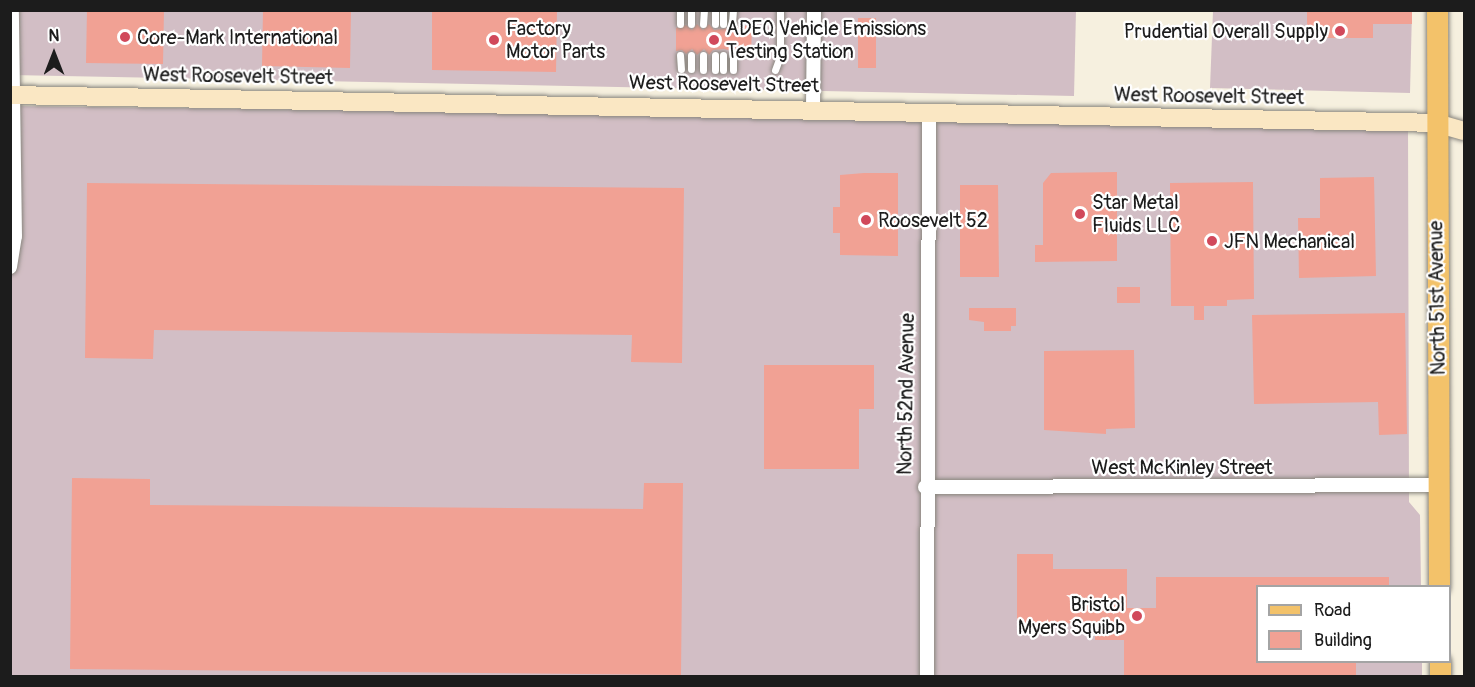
<!DOCTYPE html>
<html>
<head>
<meta charset="utf-8">
<style>
	body { margin:0 }
	#map { position:relative; width:1475px; height:687px; overflow:hidden; background:#f6f0df; font-family:Pangolin,sans-serif }
	div>[style] { position:absolute }
	[style*='--x'] { left:calc(var(--x)*1px); top:calc(var(--y)*1px); width:calc(var(--w)*1px); rotate:calc(var(--a)*1deg) }
	.industrial>* { inset:0; background:#d2bec5 }
	.building>* { inset:0; background:#f1a194 }
	.roads { filter:drop-shadow(0 0 2px #89867e) drop-shadow(0 0 2px #89867e) }
	.lane>* { height:7px; margin:-3.5px; padding:0 3.5px; transform-origin:3.5px; border-radius:3.5px; background:#fff }
	.street>* { height:14px; margin:-7px; padding:0 7px; transform-origin:7px; border-radius:7px; background:#fff }
	.secondary>* { height:18px; margin:-9px; padding:0 9px; transform-origin:9px; border-radius:9px; background:#fae7c3 }
	.primary>* { height:21px; margin:-10.5px; padding:0 10.5px; transform-origin:10.5px; border-radius:10.5px; background:#f3c26a }
	.dots>* { width:16px; height:16px; translate:-50% -50%; box-sizing:border-box; border:3px solid #fff; border-radius:50% }
	span { translate:-50% -50%; white-space:nowrap; text-align:center; line-height:1.15; -webkit-text-stroke:4.5px #fff; paint-order:stroke }
	.poi-label { font-size:20px; color:#1c1c1c }
	.left { translate:0 -50%; text-align:left }
	.right { translate:-100% -50%; text-align:right }
	.street-label { font-size:20px; color:#1c1c1c }
	.frame { position:absolute; inset:0; border:12px solid #1c1c1c; pointer-events:none }
	.legend { position:absolute; left:1256px; top:585px; width:195px; height:78px; box-sizing:border-box; background:#fff; border:2px solid #a4a4a4; margin:0; padding:8px 10px; list-style:none; font-size:18px; color:#1c1c1c }
	.legend li { display:flex; align-items:center; gap:12px; height:30px }
	.legend b { width:30px; border:2px solid #a4a4a4 }
	.north { position:absolute; left:24px; top:24px; width:60px; height:60px; -webkit-text-stroke:4px #fff; paint-order:stroke; rotate:0deg; font-size:16px; font-weight:700; line-height:24px; text-align:center; color:#1c1c1c }
	.north::after { content:''; display:block; margin:auto; width:21px; height:27px; background:#1c1c1c; clip-path:polygon(50% 0,100% 100%,50% 72%,0 100%) }
</style>
</head>
<body>
<div id="map">
	<div class="industrial">
		<div style="clip-path:polygon(11px 11px,1076px 11px,1074px 96px,11px 75px)"></div>
		<div style="clip-path:polygon(1213px 11px,1412px 11px,1410px 93px,1210px 88px)"></div>
		<div style="clip-path:polygon(10px 106px,1408px 123px,1409px 502px,1420px 515px,1421px 586px,1258px 586px,1258px 662px,1422px 662px,1422px 676px,11px 676px)"></div>
	</div>
	<div class="building">
		<div style="clip-path:polygon(87px 10px,164px 10px,163px 64px,86px 63px)"></div>
		<div style="clip-path:polygon(263px 10px,351px 10px,350px 68px,262px 66px)"></div>
		<div style="clip-path:polygon(432px 10px,557px 10px,556px 72px,432px 70px)"></div>
		<div style="clip-path:polygon(1307px 10px,1412px 10px,1412px 24px,1373px 24px,1373px 38px,1307px 38px)"></div>
		<div style="clip-path:polygon(858px 18px,876px 18px,876px 68px,858px 68px)"></div>
		<div style="clip-path:polygon(697px 24px,703px 30px,709px 24px,714px 30px,752px 25px,751px 56px,724px 49px,713px 50px,709px 55px,704px 49px,697px 55px,692px 49px,686px 54px,682px 50px,676px 51px,676px 28px,686px 25px,692px 30px)"></div>
		<div style="clip-path:polygon(1117px 172px,1117px 261px,1035px 262px,1035px 245px,1043px 245px,1043px 183px,1051px 173px)"></div>
		<div style="clip-path:polygon(864px 173px,898px 173px,898px 256px,840px 255px,840px 233px,833px 233px,833px 207px,840px 207px,840px 175px)"></div>
		<div style="clip-path:polygon(1374px 177px,1376px 276px,1299px 278px,1298px 218px,1320px 218px,1320px 178px)"></div>
		<div style="clip-path:polygon(1253px 182px,1254px 299px,1227px 300px,1227px 306px,1204px 306px,1204px 320px,1194px 320px,1194px 306px,1171px 306px,1170px 183px)"></div>
		<div style="clip-path:polygon(87px 183px,684px 188px,682px 363px,631px 362px,632px 335px,154px 330px,153px 359px,85px 358px)"></div>
		<div style="clip-path:polygon(960px 185px,998px 185px,999px 277px,960px 277px)"></div>
		<div style="clip-path:polygon(1117px 287px,1140px 287px,1140px 303px,1117px 303px)"></div>
		<div style="clip-path:polygon(969px 308px,1016px 308px,1016px 326px,1011px 326px,1011px 331px,984px 331px,984px 322px,969px 320px)"></div>
		<div style="clip-path:polygon(1405px 313px,1407px 434px,1379px 435px,1378px 402px,1254px 404px,1252px 315px)"></div>
		<div style="clip-path:polygon(1134px 350px,1135px 428px,1106px 429px,1106px 434px,1044px 430px,1044px 351px)"></div>
		<div style="clip-path:polygon(764px 365px,874px 365px,874px 409px,859px 409px,859px 469px,764px 469px)"></div>
		<div style="clip-path:polygon(72px 478px,150px 479px,150px 505px,643px 509px,644px 483px,683px 483px,681px 675px,70px 669px)"></div>
		<div style="clip-path:polygon(1017px 554px,1053px 554px,1053px 569px,1127px 569px,1127px 608px,1156px 608px,1156px 577px,1389px 577px,1389px 586px,1257px 586px,1257px 662px,1356px 662px,1356px 676px,1124px 676px,1124px 640px,1095px 640px,1095px 623px,1017px 624px)"></div>
	</div>
	<div class="roads">
		<div class="lane">
			<div style="--x:691;--y:10;--w:14;--a:90"></div>
			<div style="--x:715;--y:10;--w:14;--a:90"></div>
			<div style="--x:680;--y:24;--w:14;--a:-90"></div>
			<div style="--x:703;--y:24;--w:14;--a:-86"></div>
			<div style="--x:723;--y:24;--w:14;--a:-90"></div>
			<div style="--x:732;--y:24;--w:14;--a:-86"></div>
			<div style="--x:680;--y:55;--w:14;--a:86"></div>
			<div style="--x:691;--y:55;--w:14;--a:90"></div>
			<div style="--x:703;--y:55;--w:15;--a:90"></div>
			<div style="--x:715;--y:55;--w:15;--a:90"></div>
			<div style="--x:723;--y:55;--w:15;--a:90"></div>
			<div style="--x:733;--y:56;--w:14;--a:90"></div>
			<div style="--x:775;--y:70;--w:15;--a:-70"></div>
			<div style="--x:780;--y:56;--w:46;--a:-90"></div>
		</div>
		<div class="street">
			<div style="--x:813;--y:108;--w:98;--a:-89.4"></div>
			<div style="--x:10;--y:267;--w:31;--a:-81"></div>
			<div style="--x:15;--y:236;--w:226;--a:-90.8"></div>
			<div style="--x:925;--y:487;--w:513;--a:-0.22"></div>
			<div style="--x:927;--y:676;--w:563;--a:-89.8"></div>
		</div>
		<div class="secondary">
			<div style="--x:10;--y:95;--w:1426;--a:1.12"></div>
			<div style="--x:1436;--y:123;--w:29;--a:16"></div>
		</div>
		<div class="primary">
			<div style="--x:1437;--y:10;--w:576;--a:89.8"></div>
			<div style="--x:1440;--y:662;--w:14;--a:90"></div>
		</div>
	</div>
	<div class="dots">
		<div style="left:1340px;top:31px;background:#d1495b"></div>
		<div style="left:125px;top:37px;background:#d1495b"></div>
		<div style="left:494px;top:40px;background:#d1495b"></div>
		<div style="left:714px;top:40px;background:#d1495b"></div>
		<div style="left:1080px;top:214px;background:#d1495b"></div>
		<div style="left:866px;top:220px;background:#d1495b"></div>
		<div style="left:1212px;top:241px;background:#d1495b"></div>
		<div style="left:1137px;top:616px;background:#d1495b"></div>
	</div>
	<div class="poi-label">
		<span class="left" style="left:506px;top:40px">Factory<br>Motor Parts</span>
		<span class="left" style="left:726px;top:40px">ADEQ Vehicle Emissions<br>Testing Station</span>
		<span class="right" style="left:1328px;top:31px">Prudential Overall Supply</span>
		<span class="left" style="left:137px;top:37px">Core-Mark International</span>
		<span class="left" style="left:1092px;top:214px">Star Metal<br>Fluids LLC</span>
		<span class="left" style="left:878px;top:220px">Roosevelt 52</span>
		<span class="left" style="left:1224px;top:241px">JFN Mechanical</span>
		<span class="right" style="left:1125px;top:616px">Bristol<br>Myers Squibb</span>
	</div>
	<div class="street-label">
		<span style="left:238px;top:76px;rotate:1deg">West Roosevelt Street</span>
		<span style="left:724px;top:84px;rotate:1deg">West Roosevelt Street</span>
		<span style="left:1209px;top:96px;rotate:1deg">West Roosevelt Street</span>
		<span style="left:1437px;top:298px;rotate:-91deg">North 51st Avenue</span>
		<span style="left:906px;top:394px;rotate:-89deg">North 52nd Avenue</span>
		<span style="left:1182px;top:467px">West McKinley Street</span>
	</div>
	<div class="frame"></div>
	<ul class="legend">
	<li><b style="height:8px;background:#f3c26a"></b>Road</li>
	<li><b style="height:16px;background:#f1a194"></b>Building</li>
	</ul>
	<div class="north">N</div>
</div>
</body>
</html>
